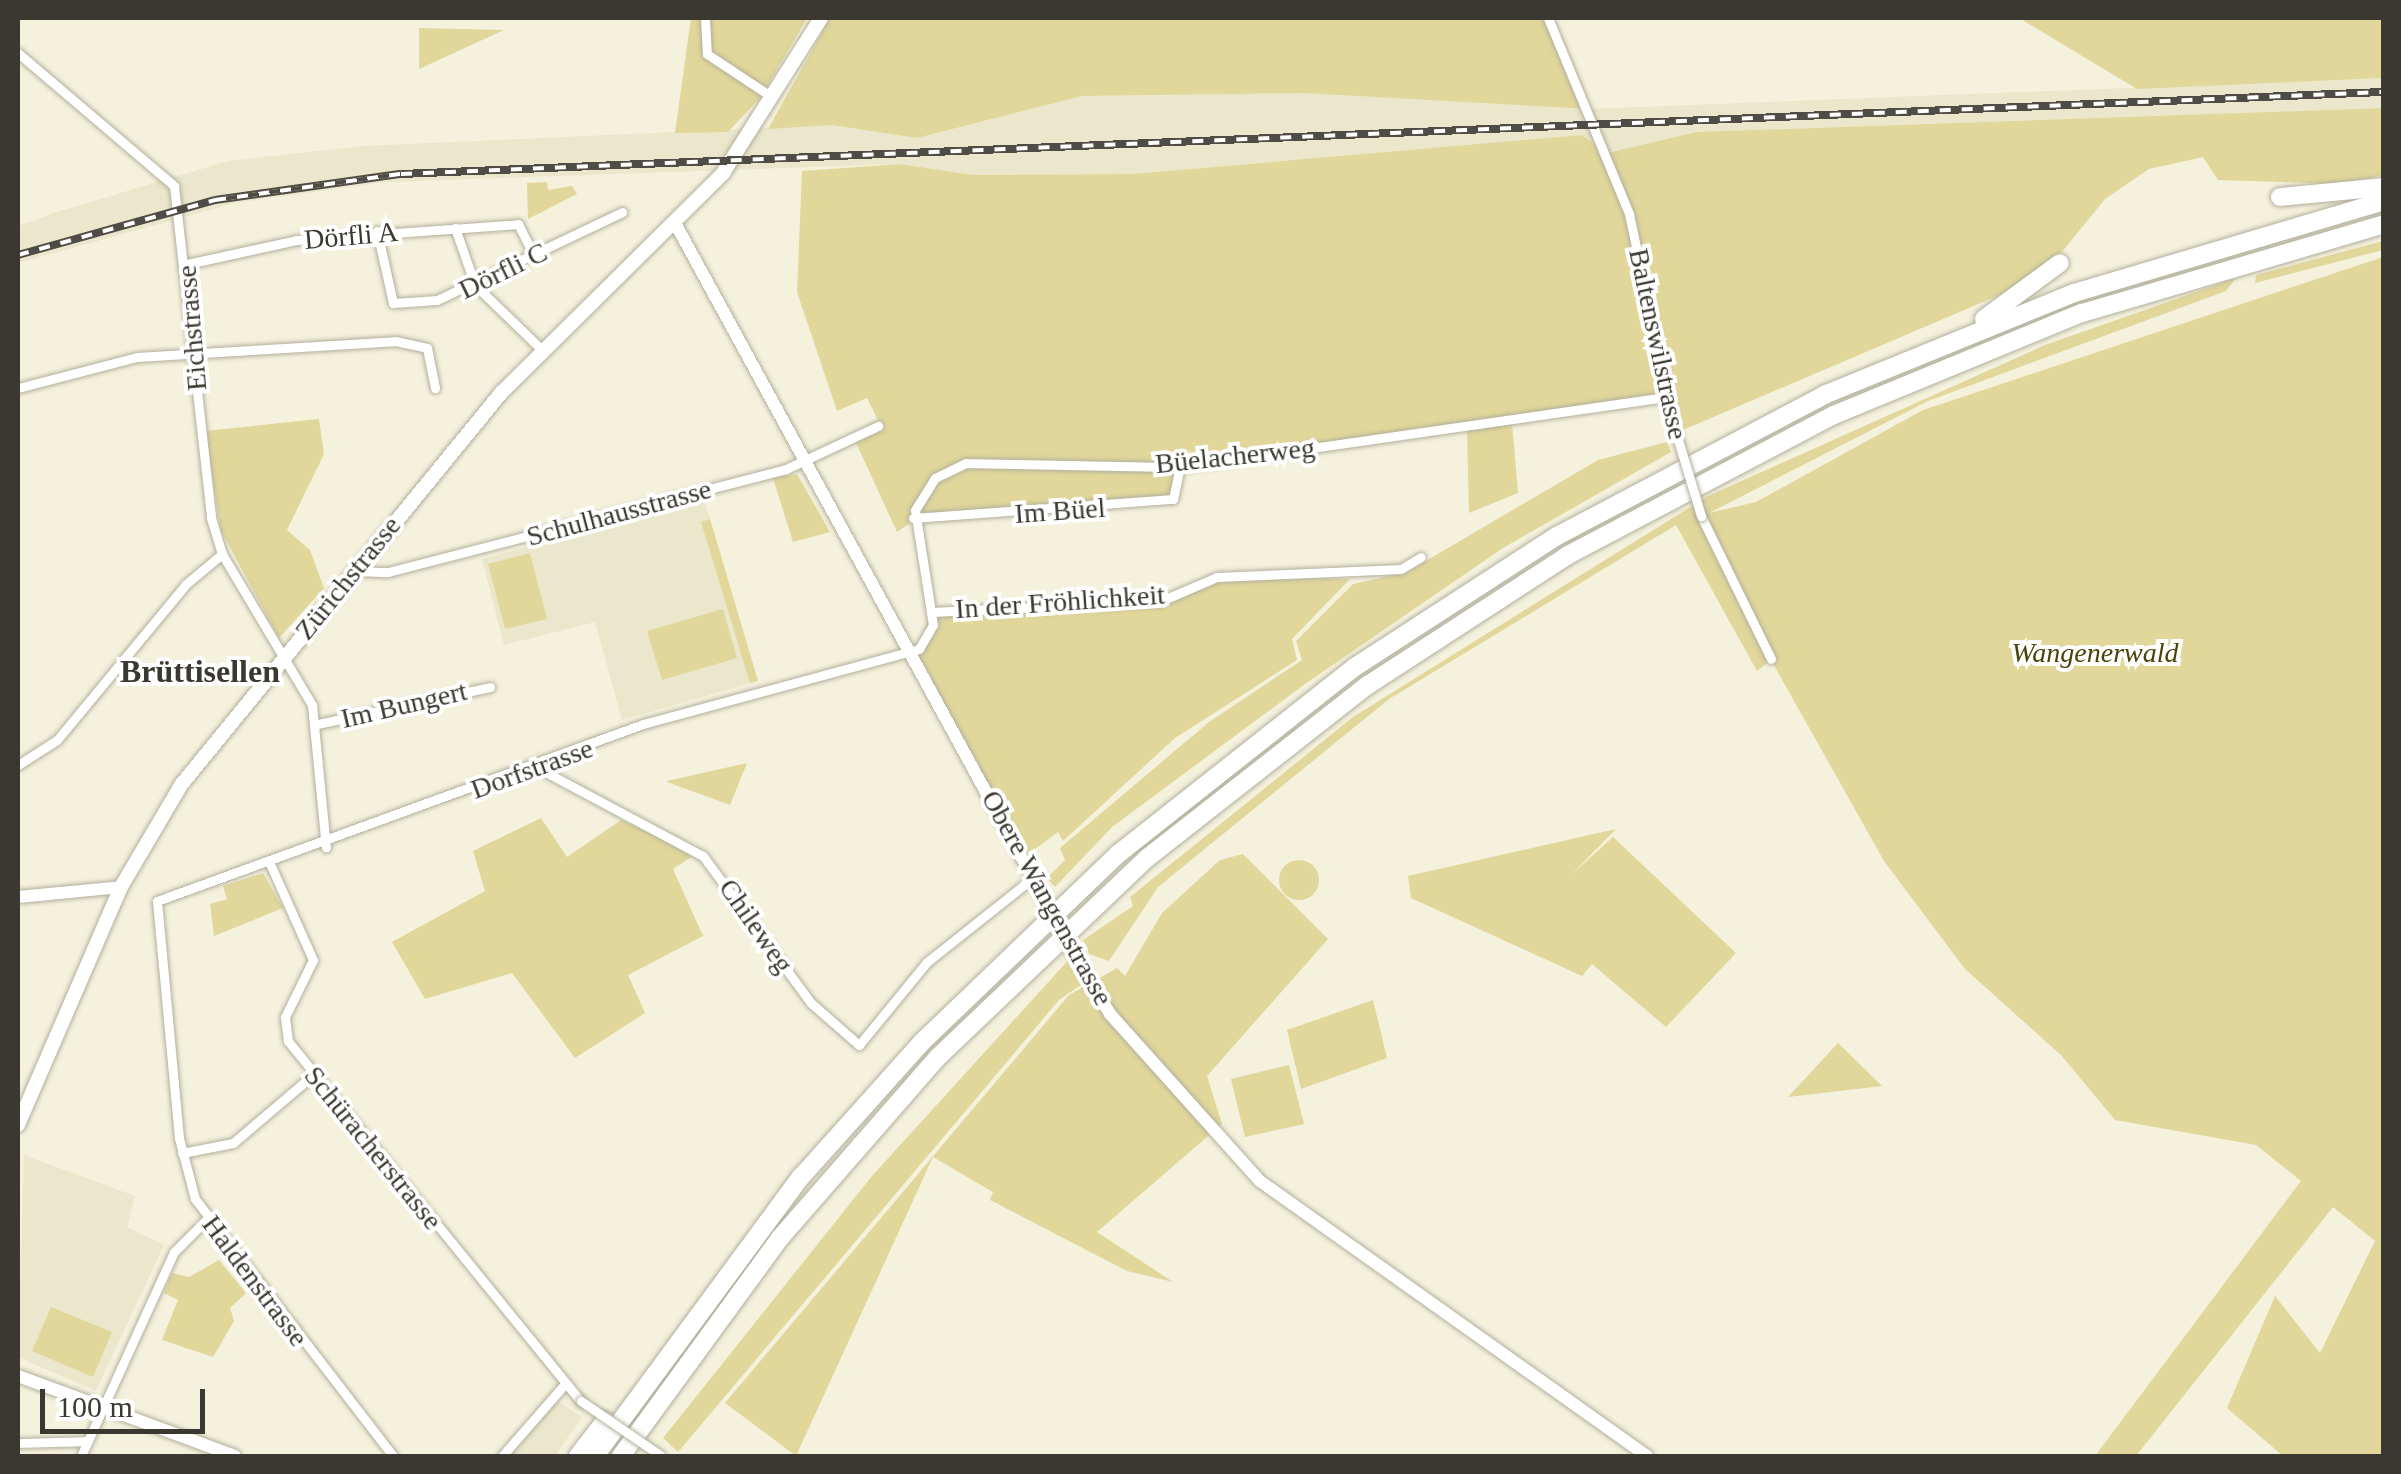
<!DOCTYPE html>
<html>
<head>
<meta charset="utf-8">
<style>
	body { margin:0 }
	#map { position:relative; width:2401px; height:1474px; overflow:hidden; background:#f4f1dd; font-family:"Times New Roman",serif }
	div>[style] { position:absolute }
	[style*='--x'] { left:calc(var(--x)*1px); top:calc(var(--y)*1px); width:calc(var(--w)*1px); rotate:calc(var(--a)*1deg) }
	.built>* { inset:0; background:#ebe7cc }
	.green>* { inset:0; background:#e1d79b }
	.round { border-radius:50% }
	.roads { filter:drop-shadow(0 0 2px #b2af9c) drop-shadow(0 0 2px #b2af9c) }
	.street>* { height:9px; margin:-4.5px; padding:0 4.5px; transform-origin:4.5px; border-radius:4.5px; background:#fff }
	.secondary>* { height:12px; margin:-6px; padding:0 6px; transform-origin:6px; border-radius:6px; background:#fff }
	.primary>* { height:14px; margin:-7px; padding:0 7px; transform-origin:7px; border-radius:7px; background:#fff }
	.highway>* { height:18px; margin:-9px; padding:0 9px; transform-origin:9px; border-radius:9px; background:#fff }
	.rail>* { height:8px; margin-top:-4px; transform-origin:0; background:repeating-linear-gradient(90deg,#fff 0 11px,#4e4c44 0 22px); box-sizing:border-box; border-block:2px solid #4e4c44 }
	.bridges { filter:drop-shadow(0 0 2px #b2af9c) drop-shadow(0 0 2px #b2af9c) }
	.street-bridge>* { height:9px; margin:-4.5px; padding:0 4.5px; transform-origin:4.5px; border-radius:4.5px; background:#fff }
	.secondary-bridge>* { height:12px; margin:-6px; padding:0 6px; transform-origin:6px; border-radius:6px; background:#fff }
	span { translate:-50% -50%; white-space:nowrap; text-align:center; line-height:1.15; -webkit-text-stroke:8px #fff; paint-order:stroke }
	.street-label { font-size:28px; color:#3a3831 }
	.park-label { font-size:28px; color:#4c4309; font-style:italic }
	.quarter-label { font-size:32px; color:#3a3831; font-weight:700 }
	.frame { position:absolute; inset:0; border:20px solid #3a3831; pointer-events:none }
	.scale { position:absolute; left:40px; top:1389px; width:165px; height:45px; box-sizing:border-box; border:5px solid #3a3831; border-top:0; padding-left:12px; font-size:30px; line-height:35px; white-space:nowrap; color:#3a3831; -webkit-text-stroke:8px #fff; paint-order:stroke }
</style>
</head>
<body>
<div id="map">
	<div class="built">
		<div style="clip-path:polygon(2383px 78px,2383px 108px,1696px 132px,1606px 153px,1582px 135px,1133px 174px,973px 175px,900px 164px,386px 182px,235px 203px,18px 263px,18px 226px,57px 212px,228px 161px,363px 146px,831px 125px,917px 138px,1082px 96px,1304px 93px,1588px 109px)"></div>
		<div style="clip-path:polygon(704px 499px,758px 681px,622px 720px,595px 622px,504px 645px,482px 559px)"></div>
		<div style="clip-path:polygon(24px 1155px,135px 1196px,127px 1227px,164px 1245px,96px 1391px,18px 1357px)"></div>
		<div style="clip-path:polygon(551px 1397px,582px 1417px,555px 1456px,507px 1456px)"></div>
	</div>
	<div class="green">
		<div style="clip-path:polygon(691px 18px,807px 18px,761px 97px,728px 132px,675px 133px)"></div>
		<div style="clip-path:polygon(830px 18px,1548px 18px,1588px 109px,1304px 93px,1082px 96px,917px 138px,831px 125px,768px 129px)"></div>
		<div style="clip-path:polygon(2019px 18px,2383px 18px,2383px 78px,2137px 89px)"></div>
		<div style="clip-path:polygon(419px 28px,504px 30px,419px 69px)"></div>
		<div style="clip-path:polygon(2383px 108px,2383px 175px,2343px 184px,2218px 180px,2203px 157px,2149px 169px,2105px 199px,2052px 264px,2004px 293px,1676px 433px,1669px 398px,1180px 467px,1173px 499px,1017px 515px,923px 514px,897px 532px,852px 434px,878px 420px,867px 398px,837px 411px,797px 292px,802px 171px,900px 164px,973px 175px,1133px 174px,1582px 135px,1607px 153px,1696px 132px)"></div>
		<div style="clip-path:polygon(547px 182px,548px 190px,572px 186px,577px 194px,528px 219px,527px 183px)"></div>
		<div style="clip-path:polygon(2383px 241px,2383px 250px,2255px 283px,2256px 275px)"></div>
		<div style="clip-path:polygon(2383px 257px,2383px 1456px,2283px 1456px,2227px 1408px,2275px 1296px,2320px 1353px,2375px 1241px,2333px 1207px,2136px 1456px,2095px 1456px,2301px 1181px,2256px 1145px,2115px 1120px,2061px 1055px,1965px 969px,1884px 861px,1771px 660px,1757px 671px,1676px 525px,1389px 699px,1158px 887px,1109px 961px,1089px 954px,1083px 940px,1133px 906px,1130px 897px,1353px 717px,1708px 496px,2045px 345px,2236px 278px,2226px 291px,1928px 401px,1709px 513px,1756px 502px,1923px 410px)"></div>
		<div style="clip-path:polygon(319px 419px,324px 454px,287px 530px,310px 550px,324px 588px,279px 638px,221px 531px,205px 431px)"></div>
		<div style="clip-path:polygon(1512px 423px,1518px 493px,1469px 513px,1467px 430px)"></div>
		<div style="clip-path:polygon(1667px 442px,1671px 452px,1503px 548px,1305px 684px,1112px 827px,1055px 887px,1047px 878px,1065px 860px,1060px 848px,1209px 722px,1302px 660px,1296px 641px,1353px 584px,1407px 572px,1598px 460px)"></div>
		<div style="clip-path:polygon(797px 474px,830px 532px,793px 542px,773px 478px)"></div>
		<div style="clip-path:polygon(710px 519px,758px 681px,750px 683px,701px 522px)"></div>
		<div style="clip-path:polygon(530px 553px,547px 619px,505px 629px,488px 564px)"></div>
		<div style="clip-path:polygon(1217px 577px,1350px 579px,1292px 639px,1297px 660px,1175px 738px,1063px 841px,1058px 832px,1024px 857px,916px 657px,931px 612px,1161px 601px)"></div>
		<div style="clip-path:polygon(723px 609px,737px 658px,662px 680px,647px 631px)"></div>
		<div style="clip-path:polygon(747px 763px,730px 805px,667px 782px,667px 781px)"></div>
		<div style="clip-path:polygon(541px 818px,567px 857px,621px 820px,696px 854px,673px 869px,703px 936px,628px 975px,645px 1013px,575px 1058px,512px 973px,425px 999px,392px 942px,485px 891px,473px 851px)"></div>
		<div style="clip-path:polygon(1616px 829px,1571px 875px,1613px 837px,1736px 953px,1666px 1027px,1592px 964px,1582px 976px,1411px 898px,1408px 876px)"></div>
		<div style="clip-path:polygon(1243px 854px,1328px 939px,1207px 1076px,1222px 1124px,1097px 1232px,1173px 1282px,1127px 1271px,990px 1200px,993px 1192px,933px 1157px,796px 1456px,725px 1403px,1069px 995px,1117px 968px,1125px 976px,1162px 913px,1220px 860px)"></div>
		<div class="round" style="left:1279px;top:860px;width:40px;height:40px"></div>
		<div style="clip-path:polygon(263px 873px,283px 908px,214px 936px,210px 904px,227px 899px,223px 886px)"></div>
		<div style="clip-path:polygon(1074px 954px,1088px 980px,1059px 1000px,678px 1452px,663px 1438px,872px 1176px)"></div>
		<div style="clip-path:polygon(1373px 1000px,1387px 1058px,1301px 1089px,1287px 1030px)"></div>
		<div style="clip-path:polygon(1838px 1043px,1882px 1086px,1788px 1097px)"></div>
		<div style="clip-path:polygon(1289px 1065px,1304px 1124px,1245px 1137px,1231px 1079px)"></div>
		<div style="clip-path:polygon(219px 1260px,246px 1293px,230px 1308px,234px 1321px,213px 1357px,162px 1340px,178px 1300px,164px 1293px,172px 1273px,189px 1277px)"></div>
		<div style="clip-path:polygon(51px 1307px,112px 1332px,93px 1377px,32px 1351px)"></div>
	</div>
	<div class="roads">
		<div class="street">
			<div style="--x:705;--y:18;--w:36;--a:87"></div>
			<div style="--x:707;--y:54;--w:78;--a:33.5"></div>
			<div style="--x:1548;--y:18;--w:212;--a:67.5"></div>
			<div style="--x:1629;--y:214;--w:224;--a:77.9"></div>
			<div style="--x:18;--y:53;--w:205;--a:40.4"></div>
			<div style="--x:174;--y:186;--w:334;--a:83.6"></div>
			<div style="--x:211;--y:518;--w:38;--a:73"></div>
			<div style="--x:222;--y:554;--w:176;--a:59.2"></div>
			<div style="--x:312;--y:705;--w:143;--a:84.4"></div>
			<div style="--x:455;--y:228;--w:60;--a:70.7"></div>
			<div style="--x:475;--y:285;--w:92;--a:44.1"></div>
			<div style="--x:377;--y:231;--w:74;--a:77.5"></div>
			<div style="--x:393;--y:303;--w:44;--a:-3.9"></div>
			<div style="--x:437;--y:300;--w:205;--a:-25.4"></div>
			<div style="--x:187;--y:264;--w:113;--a:-12.3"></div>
			<div style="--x:297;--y:240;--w:222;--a:-4.1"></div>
			<div style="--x:518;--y:224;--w:36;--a:63"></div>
			<div style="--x:18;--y:388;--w:123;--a:-14.6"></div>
			<div style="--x:137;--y:357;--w:258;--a:-3.5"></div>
			<div style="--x:395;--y:341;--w:33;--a:12"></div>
			<div style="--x:427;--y:348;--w:41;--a:78.7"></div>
			<div style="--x:1701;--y:516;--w:159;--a:63.9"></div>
			<div style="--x:913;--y:518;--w:261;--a:-4.2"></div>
			<div style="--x:1173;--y:499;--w:33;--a:-78"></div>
			<div style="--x:355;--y:571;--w:33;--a:2"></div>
			<div style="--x:388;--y:572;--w:411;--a:-14.5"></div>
			<div style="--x:786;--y:469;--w:102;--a:-25.1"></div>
			<div style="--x:931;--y:612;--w:230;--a:-2.7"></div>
			<div style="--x:1161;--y:601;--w:61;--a:-23.2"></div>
			<div style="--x:1217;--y:577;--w:184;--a:-2.5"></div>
			<div style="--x:1401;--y:569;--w:23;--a:-31"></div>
			<div style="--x:318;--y:724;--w:176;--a:-12.1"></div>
			<div style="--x:18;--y:765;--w:46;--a:-32.7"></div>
			<div style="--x:57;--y:740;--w:202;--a:-50.4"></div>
			<div style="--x:186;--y:584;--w:47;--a:-39.8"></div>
			<div style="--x:536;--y:767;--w:189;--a:28.1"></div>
			<div style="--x:703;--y:856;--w:182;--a:53.7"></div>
			<div style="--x:811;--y:1003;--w:64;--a:41.2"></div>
			<div style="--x:859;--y:1045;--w:107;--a:-50.7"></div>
			<div style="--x:927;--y:962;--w:137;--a:-38.5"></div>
			<div style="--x:271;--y:866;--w:103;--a:65.9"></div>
			<div style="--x:313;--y:960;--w:64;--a:116.2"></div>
			<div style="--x:285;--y:1017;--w:24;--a:83"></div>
			<div style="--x:288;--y:1041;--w:464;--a:50.9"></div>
			<div style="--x:182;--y:1153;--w:52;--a:-11.1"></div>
			<div style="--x:233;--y:1143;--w:106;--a:-40.4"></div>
			<div style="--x:18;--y:1443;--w:70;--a:-1.6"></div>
			<div style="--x:81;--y:1456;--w:224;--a:-65.5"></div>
			<div style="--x:174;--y:1252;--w:45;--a:-45"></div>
			<div style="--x:393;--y:1456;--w:324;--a:-127.6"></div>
			<div style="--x:195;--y:1199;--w:63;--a:-104.7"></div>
			<div style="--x:179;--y:1138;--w:238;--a:-95.3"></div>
			<div style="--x:157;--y:901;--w:517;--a:-20.01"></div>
			<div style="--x:643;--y:724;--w:286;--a:-15.2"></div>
			<div style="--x:919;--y:649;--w:28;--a:-60"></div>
			<div style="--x:933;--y:625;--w:116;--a:-98.9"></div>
			<div style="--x:915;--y:510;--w:38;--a:-58"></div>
			<div style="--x:935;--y:478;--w:34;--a:-26"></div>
			<div style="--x:966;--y:463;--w:214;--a:1.1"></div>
			<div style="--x:1180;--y:467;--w:493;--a:-8.2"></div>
			<div style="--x:502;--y:1456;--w:93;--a:-48.9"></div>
		</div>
		<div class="secondary">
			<div style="--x:675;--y:223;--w:763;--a:61.35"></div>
			<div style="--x:18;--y:897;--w:103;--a:-5.5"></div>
			<div style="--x:1074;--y:954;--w:70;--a:59"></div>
			<div style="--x:1110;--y:1014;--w:224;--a:48.1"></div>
			<div style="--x:1260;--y:1181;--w:475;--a:35.4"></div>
			<div style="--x:18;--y:1376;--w:231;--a:20.2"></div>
		</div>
		<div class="primary">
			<div style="--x:18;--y:1125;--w:259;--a:-66.6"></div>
			<div style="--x:121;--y:887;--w:118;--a:-59.5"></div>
			<div style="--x:181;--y:785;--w:506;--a:-50.77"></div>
			<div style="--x:501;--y:393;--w:313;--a:-44.7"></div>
			<div style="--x:723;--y:173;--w:183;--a:-57.7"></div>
		</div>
		<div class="highway">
			<div style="--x:2280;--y:197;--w:104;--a:-5.5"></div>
			<div style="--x:1984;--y:319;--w:94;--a:-36.4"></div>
			<div style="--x:578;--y:1456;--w:44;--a:-52.4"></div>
			<div style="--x:595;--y:1456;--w:347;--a:-53.6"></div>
			<div style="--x:801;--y:1177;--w:181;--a:-48.1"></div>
			<div style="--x:922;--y:1042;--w:272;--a:-43.8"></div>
			<div style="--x:1118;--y:854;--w:302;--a:-38.3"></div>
			<div style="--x:1355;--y:667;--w:241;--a:-33"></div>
			<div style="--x:1557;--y:536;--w:302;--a:-27.8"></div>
			<div style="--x:1824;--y:395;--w:270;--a:-22.2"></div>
			<div style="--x:2074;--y:293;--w:323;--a:-16.5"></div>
			<div style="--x:621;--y:1456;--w:270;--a:-53.9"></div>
			<div style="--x:780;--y:1238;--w:240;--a:-48.9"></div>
			<div style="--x:938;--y:1057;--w:289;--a:-43.6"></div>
			<div style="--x:1147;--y:858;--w:281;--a:-38.1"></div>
			<div style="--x:1368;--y:685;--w:239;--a:-33"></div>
			<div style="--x:1568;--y:555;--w:301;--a:-27.8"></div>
			<div style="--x:1834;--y:415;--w:268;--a:-22.4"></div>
			<div style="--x:2082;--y:313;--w:315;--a:-16.4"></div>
		</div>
	</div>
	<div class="rail">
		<div style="--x:18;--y:255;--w:205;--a:-15.6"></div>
		<div style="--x:215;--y:200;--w:188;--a:-8"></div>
		<div style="--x:401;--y:174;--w:1985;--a:-2.37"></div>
	</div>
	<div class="bridges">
		<div class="street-bridge">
			<div style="--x:1676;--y:433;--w:87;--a:73.2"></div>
			<div style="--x:581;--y:1401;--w:96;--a:34.4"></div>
		</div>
		<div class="secondary-bridge">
			<div style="--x:1041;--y:893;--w:69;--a:61.6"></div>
		</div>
	</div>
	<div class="street-label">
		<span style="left:351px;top:236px;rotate:-5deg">Dörfli A</span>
		<span style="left:503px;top:271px;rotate:-26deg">Dörfli C</span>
		<span style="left:192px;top:328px;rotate:-95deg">Eichstrasse</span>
		<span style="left:1658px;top:344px;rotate:78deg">Baltenswilstrasse</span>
		<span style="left:1235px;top:456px;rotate:-6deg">Büelacherweg</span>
		<span style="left:1060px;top:511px;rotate:-4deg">Im Büel</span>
		<span style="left:619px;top:513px;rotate:-15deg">Schulhausstrasse</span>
		<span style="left:348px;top:578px;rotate:-51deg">Zürichstrasse</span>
		<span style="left:1060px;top:602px;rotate:-4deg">In der Fröhlichkeit</span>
		<span style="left:404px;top:705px;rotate:-13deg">Im Bungert</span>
		<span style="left:532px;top:769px;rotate:-20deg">Dorfstrasse</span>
		<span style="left:1047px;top:898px;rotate:61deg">Obere Wangenstrasse</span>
		<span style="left:756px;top:926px;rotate:55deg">Chileweg</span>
		<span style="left:373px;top:1148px;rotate:51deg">Schüracherstrasse</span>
		<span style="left:255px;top:1281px;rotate:53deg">Haldenstrasse</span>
	</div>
	<div class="park-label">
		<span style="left:2095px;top:653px">Wangenerwald</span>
	</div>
	<div class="quarter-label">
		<span style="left:200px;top:671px">Brüttisellen</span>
	</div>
	<div class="frame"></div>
	<div class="scale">100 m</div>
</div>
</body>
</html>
